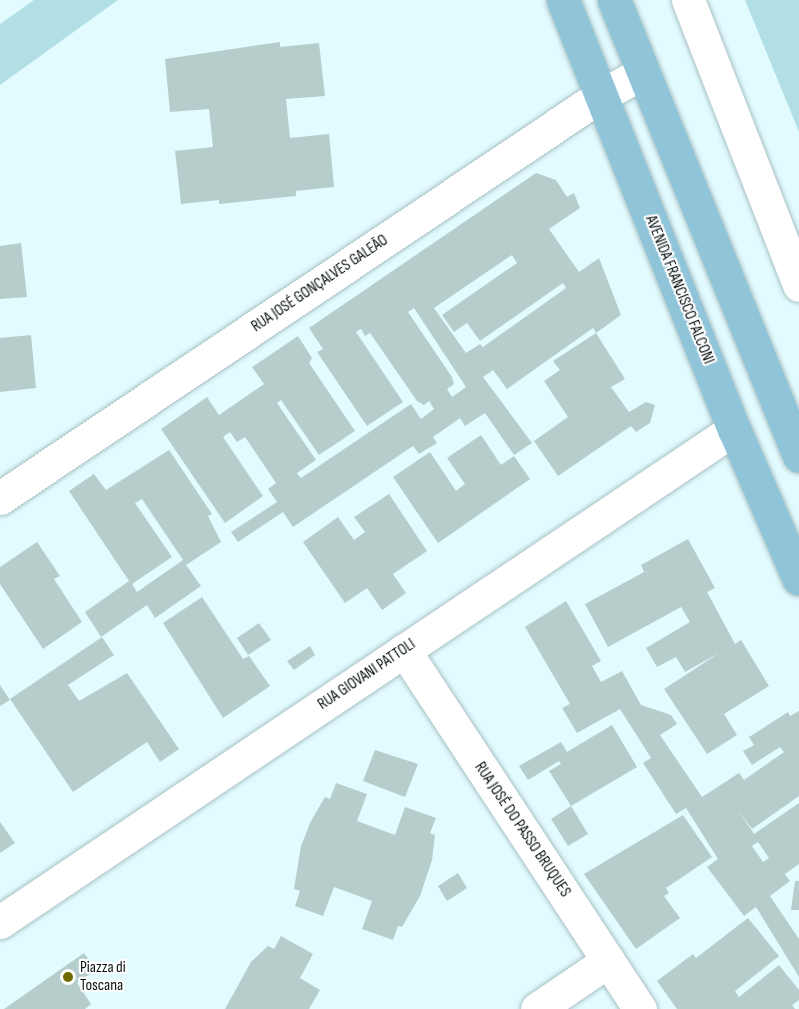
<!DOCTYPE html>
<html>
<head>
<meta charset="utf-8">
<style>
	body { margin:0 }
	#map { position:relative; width:799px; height:1009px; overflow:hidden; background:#e2fbff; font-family:"Sofia Sans Condensed",sans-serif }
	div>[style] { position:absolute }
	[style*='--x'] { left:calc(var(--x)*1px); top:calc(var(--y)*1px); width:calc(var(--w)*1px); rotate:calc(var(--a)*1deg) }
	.green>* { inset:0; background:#b2dfe5 }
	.building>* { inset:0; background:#b5cecb }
	.roads { filter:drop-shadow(0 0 2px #a8c1c4) drop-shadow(0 0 2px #a8c1c4) }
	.minor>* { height:33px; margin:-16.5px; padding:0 16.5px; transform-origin:16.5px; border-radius:16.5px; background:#fff }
	.major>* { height:33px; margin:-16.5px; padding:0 16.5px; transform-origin:16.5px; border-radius:16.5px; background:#90c5d9 }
	.dots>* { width:16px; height:16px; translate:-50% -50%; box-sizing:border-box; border:3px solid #fff; border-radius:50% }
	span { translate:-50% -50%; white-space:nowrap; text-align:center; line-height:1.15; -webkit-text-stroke:4.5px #fff; paint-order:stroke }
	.street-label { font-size:16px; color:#081112 }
	.poi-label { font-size:16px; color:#081112 }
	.left { translate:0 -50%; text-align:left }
</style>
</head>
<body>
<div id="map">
	<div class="green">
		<div style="clip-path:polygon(34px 0,118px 0,0 85px,0 24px)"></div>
		<div style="clip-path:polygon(745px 0,799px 0,799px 132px)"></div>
	</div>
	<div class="building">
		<div style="clip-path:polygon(280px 42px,280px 47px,319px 43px,325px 96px,286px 99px,290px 138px,329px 134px,334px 187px,296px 191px,296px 196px,219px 204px,219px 200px,181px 204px,175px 151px,213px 147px,209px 109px,170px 112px,165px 59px)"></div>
		<div style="clip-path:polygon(evenodd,536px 173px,556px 180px,567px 197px,574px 193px,580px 208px,549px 229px,579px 272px,599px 258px,621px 315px,596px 333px,625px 379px,611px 387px,629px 412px,646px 402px,655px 405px,650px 423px,636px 432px,631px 426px,558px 476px,534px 441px,568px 417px,544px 381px,560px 370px,553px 361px,596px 333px,593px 328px,507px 389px,493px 370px,483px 377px,532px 443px,514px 455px,485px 413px,465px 426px,460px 418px,433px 437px,437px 443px,419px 454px,413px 446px,293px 527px,283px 512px,238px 542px,231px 532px,277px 502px,268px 489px,276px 483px,245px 437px,237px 442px,230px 432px,223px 437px,263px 496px,225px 523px,161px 429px,207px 397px,219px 415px,264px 384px,252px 367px,298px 336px,312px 358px,309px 363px,355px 431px,319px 455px,281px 400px,277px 403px,316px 460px,297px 473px,301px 478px,411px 404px,421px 419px,434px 409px,429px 401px,424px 405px,417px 401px,370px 333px,365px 336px,361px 329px,356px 332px,403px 402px,367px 426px,317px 352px,323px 349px,309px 328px,536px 173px,512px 255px,517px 263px,442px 315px,454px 332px,467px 323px,480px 341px,563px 283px,566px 288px,483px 347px,480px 344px,466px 353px,434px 308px,512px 255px,536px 173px,414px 308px,466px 387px,452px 397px,447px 389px,454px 384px,452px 377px,408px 312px,414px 308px)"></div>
		<div style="clip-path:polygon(21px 243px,27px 297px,0 299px,0 246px)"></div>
		<div style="clip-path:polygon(31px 335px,36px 388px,0 392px,0 338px)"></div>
		<div style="clip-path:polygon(481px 435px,501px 465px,514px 456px,530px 479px,438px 543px,393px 477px,430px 452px,456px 491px,465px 484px,447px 458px)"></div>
		<div style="clip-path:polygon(evenodd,169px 450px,212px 514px,208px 516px,221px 542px,186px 565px,201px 586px,155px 618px,147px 605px,101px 637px,85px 612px,129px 581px,69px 491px,94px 474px,106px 490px,169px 450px,142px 499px,183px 560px,137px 592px,132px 584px,172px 557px,135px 503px,142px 499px)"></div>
		<div style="clip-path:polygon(389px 494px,427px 551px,393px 574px,406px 593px,382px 610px,367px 588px,345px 603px,303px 542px,338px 517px,354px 540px,365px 532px,354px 517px)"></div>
		<div style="clip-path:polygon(688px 539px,715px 588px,707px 592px,735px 644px,741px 640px,769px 686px,724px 714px,737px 735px,707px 754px,664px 689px,719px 653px,685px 672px,676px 657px,657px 667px,646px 648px,690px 622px,681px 607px,608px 647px,585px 604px,644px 572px,641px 565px)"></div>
		<div style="clip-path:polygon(37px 542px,60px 576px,54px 579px,82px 622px,43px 649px,0 584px,0 567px)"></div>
		<div style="clip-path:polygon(202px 597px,243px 659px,249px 656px,270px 686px,223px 718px,163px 623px)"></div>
		<div style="clip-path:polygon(evenodd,566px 601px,601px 661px,592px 666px,601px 682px,622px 671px,641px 705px,671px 715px,677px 724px,660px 735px,702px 797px,739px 773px,744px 780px,784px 752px,780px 747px,752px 765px,743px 751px,754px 745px,749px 737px,788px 712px,790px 716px,799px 711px,799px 796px,752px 829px,738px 810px,754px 834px,799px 803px,799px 864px,785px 874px,790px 881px,770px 896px,799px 939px,799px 977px,756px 907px,744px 916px,707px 867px,718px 859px,686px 808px,676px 814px,643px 763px,651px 758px,620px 709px,577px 733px,562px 708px,570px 704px,525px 627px,566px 601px,758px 842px,769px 858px,763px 862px,752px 846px,758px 842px)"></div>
		<div style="clip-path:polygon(259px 623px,271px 640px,248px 655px,237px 638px)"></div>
		<div style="clip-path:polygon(102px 637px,114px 655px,68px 685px,79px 701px,127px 673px,179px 749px,160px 762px,147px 742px,73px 792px,10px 699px)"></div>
		<div style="clip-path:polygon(310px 646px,315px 655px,294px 670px,287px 661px)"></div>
		<div style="clip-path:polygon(0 685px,10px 700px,0 706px)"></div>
		<div style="clip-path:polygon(612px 725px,637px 767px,571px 806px,588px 834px,568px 846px,551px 819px,571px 806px,549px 771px,561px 764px,559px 761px,528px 780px,519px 766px,561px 742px,567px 752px)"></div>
		<div style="clip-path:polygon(375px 750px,418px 764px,405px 797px,363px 781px)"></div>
		<div style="clip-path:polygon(336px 783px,367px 794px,357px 821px,395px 835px,405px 807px,436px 818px,430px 833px,435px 835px,432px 860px,420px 896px,402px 927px,398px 926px,393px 940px,362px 929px,372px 901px,334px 887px,323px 916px,295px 906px,300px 891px,294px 889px,301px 846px,311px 821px,325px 797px,330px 799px)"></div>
		<div style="clip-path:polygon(683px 815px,712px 857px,666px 888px,669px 893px,664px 896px,680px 918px,636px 949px,584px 874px)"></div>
		<div style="clip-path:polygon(0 822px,15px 843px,0 853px)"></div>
		<div style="clip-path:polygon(458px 873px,467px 888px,447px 901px,438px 886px)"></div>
		<div style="clip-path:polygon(795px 881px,799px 881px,799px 910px,791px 910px)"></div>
		<div style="clip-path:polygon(748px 918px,779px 956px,735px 991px,739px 997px,779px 965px,799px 990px,799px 1000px,792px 1005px,795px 1009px,677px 1009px,657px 981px,693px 954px,696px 958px)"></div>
		<div style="clip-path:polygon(281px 936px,313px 954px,300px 978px,320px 990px,309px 1009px,225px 1009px,251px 962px,268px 946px,274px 949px)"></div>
		<div style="clip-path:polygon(84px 953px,96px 970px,77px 983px,91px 1004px,85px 1009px,4px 1009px)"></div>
	</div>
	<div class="roads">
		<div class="minor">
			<div style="--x:688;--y:0;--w:306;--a:68.7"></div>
			<div style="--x:0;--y:498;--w:722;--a:-33.82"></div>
			<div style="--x:600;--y:96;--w:48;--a:-28.7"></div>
			<div style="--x:404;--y:650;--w:430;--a:56.7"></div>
			<div style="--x:0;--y:922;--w:884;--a:-33.89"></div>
			<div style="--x:537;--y:1009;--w:86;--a:-34.1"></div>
		</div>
		<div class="major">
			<div style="--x:563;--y:0;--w:462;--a:68.3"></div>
			<div style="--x:734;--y:429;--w:163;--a:66.6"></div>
			<div style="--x:614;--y:0;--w:492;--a:67.9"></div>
		</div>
	</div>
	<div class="dots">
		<div style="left:68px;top:977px;background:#6f6901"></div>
	</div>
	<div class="street-label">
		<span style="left:320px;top:284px;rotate:-34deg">RUA JOSÉ GONÇALVES GALEÃO</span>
		<span style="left:679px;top:290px;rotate:68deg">AVENIDA FRANCISCO FALCONI</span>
		<span style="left:367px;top:675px;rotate:-34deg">RUA GIOVANI PATTOLI</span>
		<span style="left:522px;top:830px;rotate:56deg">RUA JOSÉ DO PASSO BRUQUES</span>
	</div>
	<div class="poi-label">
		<span class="left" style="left:80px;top:977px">Piazza di<br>Toscana</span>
	</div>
</div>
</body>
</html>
